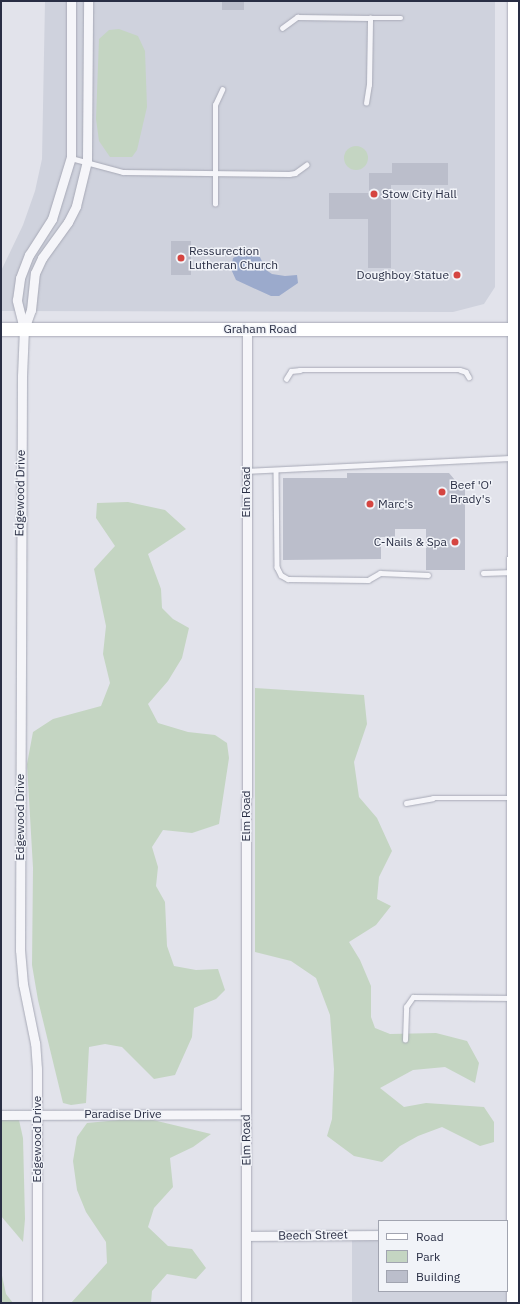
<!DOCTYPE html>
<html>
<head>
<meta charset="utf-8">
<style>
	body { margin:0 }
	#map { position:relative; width:520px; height:1304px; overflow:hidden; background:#e2e3eb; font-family:"IBM Plex Sans",sans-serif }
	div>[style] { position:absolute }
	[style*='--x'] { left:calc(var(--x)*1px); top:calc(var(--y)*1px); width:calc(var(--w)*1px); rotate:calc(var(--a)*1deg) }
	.built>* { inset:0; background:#cfd2dd }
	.green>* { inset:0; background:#c4d5c2 }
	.round { border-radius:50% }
	.water>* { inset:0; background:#9baacc }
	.building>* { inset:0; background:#bbbecb }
	.roads { filter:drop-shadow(0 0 1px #a7a9b6) drop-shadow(0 0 1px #a7a9b6) }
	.service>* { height:4.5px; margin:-2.25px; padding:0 2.25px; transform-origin:2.25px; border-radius:2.25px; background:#f5f5f9 }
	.minor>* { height:9px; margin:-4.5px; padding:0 4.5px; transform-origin:4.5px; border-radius:4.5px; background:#f5f5f9 }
	.secondary>* { height:13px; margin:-6.5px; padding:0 6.5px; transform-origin:6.5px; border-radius:6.5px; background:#fff }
	.primary>* { height:14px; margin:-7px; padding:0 7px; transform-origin:7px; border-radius:7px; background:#fff }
	.dots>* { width:11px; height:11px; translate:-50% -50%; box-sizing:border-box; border:2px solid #f1f3f8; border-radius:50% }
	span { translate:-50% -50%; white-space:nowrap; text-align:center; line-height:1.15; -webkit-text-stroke:3px #f1f3f8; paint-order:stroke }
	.poi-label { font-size:12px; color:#292e44 }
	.left { translate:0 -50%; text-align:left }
	.right { translate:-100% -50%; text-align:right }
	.street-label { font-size:12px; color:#292e44 }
	.frame { position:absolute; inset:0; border:2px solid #292e44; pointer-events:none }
	.legend { position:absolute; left:378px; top:1220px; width:130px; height:72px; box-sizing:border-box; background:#f1f3f8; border:1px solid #a1a4b0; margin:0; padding:5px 7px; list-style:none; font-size:12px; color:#292e44 }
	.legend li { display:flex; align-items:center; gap:8px; height:20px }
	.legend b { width:20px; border:1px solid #a1a4b0 }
</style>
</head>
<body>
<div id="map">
	<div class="built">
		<div style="clip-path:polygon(45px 1px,495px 1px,495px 287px,484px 304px,453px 312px,1px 311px,1px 271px,23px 225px,35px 191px,42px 159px)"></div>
		<div style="clip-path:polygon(507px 1234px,513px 1234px,519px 1303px,352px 1303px,352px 1235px,379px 1235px,379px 1291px,507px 1291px)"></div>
	</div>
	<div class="green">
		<div style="clip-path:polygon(119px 29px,138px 36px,145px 51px,147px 107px,137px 150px,132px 157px,110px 157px,99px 141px,96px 119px,99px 39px,109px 30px)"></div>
		<div class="round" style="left:344px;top:146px;width:24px;height:24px"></div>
		<div style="clip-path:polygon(128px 502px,165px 510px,186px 529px,148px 554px,161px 589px,162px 608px,173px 619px,189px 628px,182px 658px,168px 681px,148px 704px,158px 723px,188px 732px,215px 735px,227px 743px,229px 758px,219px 824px,192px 833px,163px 830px,152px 847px,158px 867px,156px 886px,165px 902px,167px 946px,174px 966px,196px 970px,218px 969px,225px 990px,216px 999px,194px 1008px,192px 1037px,175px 1075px,154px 1079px,122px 1047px,105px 1044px,89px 1047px,86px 1103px,71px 1105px,63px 1103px,38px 1000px,32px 965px,33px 868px,27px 764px,33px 732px,53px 719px,101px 706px,110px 683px,103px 654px,106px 626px,94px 569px,115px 546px,96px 518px,97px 503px)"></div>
		<div style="clip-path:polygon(255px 688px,364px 695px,367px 724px,354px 762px,359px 797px,377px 818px,392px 851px,379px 877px,377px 899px,391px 906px,376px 925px,349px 942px,360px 960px,371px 986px,371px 1017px,375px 1028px,390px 1034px,436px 1033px,467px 1041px,479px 1063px,475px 1083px,445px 1067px,413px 1070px,380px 1088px,404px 1107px,426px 1103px,484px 1107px,494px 1122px,494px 1142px,480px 1146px,442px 1127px,418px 1136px,400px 1146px,382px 1162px,354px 1156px,327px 1136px,332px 1119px,334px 1069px,330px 1015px,316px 978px,291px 961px,255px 952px)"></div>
		<div style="clip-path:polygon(1px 1120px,19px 1120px,23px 1138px,25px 1219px,23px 1242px,1px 1216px)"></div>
		<div style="clip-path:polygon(119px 1120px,153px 1120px,211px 1134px,193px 1147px,170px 1158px,173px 1187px,154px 1208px,148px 1227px,168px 1246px,192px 1249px,206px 1268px,196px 1279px,167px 1274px,152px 1291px,151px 1303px,71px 1303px,107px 1263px,106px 1242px,86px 1212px,77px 1190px,73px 1161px,77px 1137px,87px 1123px)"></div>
		<div style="clip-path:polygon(1px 1271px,6px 1294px,13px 1303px,1px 1303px)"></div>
	</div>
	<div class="water">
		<div style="clip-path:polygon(245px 252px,260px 257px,266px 270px,272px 274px,285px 276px,297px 275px,298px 283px,279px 296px,271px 296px,236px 280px,231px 269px,233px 258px)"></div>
	</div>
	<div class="building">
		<div style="clip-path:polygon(222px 1px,244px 1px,244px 10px,222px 10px)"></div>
		<div style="clip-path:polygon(392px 163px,448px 163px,448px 185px,391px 185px,391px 268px,368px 268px,368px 219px,329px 219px,329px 193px,369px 193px,369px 173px,392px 173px)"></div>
		<div style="clip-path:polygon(171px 241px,191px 241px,191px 275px,171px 275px)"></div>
		<div style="clip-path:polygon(347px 473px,449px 473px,460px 486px,465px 487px,465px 570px,426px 570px,426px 529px,395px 529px,395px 537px,381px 537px,381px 559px,283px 560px,283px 478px,347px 478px)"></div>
	</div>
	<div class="roads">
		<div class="service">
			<div style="--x:282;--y:28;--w:19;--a:-36"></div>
			<div style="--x:297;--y:17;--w:73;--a:0.8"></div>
			<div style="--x:366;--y:103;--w:18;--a:-81"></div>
			<div style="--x:369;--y:85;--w:67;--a:-89.1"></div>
			<div style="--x:370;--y:18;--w:31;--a:0"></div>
			<div style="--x:71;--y:158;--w:54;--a:15.1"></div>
			<div style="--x:123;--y:172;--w:166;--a:0.7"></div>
			<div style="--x:289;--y:174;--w:6;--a:-9"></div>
			<div style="--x:295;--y:173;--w:14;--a:-36"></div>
			<div style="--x:215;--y:204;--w:99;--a:-90"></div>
			<div style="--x:215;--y:105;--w:17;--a:-65"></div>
			<div style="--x:286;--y:379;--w:9;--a:-58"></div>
			<div style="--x:291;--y:371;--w:9;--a:-6"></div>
			<div style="--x:300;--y:370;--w:160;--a:0"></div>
			<div style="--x:460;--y:370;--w:6;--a:18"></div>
			<div style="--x:466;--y:372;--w:6;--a:59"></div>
			<div style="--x:276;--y:470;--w:97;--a:89.4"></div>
			<div style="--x:277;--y:567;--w:9;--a:63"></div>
			<div style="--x:281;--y:575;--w:8;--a:30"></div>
			<div style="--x:288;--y:579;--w:80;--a:0.7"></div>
			<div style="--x:368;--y:580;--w:14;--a:-30"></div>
			<div style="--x:380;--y:573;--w:48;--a:2.4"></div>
			<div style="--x:247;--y:471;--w:266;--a:-2.8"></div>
			<div style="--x:483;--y:573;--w:30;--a:-2"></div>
			<div style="--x:406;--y:803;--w:27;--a:-10"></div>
			<div style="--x:433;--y:798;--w:79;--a:0"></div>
			<div style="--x:405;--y:1040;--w:33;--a:-88"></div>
			<div style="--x:406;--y:1007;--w:12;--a:-55"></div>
			<div style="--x:413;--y:997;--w:100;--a:0.6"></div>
		</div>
		<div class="minor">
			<div style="--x:24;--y:329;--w:30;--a:-104"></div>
			<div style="--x:17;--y:300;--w:22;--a:-82"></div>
			<div style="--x:20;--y:278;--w:25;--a:-69"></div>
			<div style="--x:29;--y:255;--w:43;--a:-57.4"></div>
			<div style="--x:52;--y:219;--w:65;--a:-73"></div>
			<div style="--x:71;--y:157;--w:156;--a:-90"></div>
			<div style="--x:1;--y:1115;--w:244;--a:-0.2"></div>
			<div style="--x:246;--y:1236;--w:133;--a:-0.4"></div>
			<div style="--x:37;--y:1303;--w:234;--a:-90"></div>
			<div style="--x:37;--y:1069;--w:26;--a:-94"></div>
			<div style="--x:35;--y:1043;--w:60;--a:-101.5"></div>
			<div style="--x:23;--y:984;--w:34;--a:-95"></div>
			<div style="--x:20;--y:950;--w:574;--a:-89.8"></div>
			<div style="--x:22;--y:376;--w:47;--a:-87.6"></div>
			<div style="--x:24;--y:329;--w:20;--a:-70"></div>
			<div style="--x:31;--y:310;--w:37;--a:-84"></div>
			<div style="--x:35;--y:273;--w:17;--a:-65"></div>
			<div style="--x:42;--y:258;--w:44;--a:-54.2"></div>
			<div style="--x:68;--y:222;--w:18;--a:-63"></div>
			<div style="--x:76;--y:206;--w:46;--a:-76.3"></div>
			<div style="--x:87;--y:161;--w:160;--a:-89.6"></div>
			<div style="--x:246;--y:1303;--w:974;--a:-89.94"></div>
		</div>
		<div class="secondary">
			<div style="--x:1;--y:329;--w:518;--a:0"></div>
		</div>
		<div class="primary">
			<div style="--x:514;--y:1303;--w:1302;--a:-89.96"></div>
		</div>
	</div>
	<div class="dots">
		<div style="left:374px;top:194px;background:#d54541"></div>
		<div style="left:181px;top:258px;background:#d54541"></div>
		<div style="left:457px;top:275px;background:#d54541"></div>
		<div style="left:442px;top:492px;background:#d54541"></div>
		<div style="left:370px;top:504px;background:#d54541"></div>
		<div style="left:455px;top:542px;background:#d54541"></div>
	</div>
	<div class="poi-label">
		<span class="left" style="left:382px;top:194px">Stow City Hall</span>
		<span class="left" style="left:189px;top:258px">Ressurection<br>Lutheran Church</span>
		<span class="right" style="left:449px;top:275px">Doughboy Statue</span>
		<span class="left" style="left:450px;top:492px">Beef 'O'<br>Brady's</span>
		<span class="left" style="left:378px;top:504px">Marc's</span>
		<span class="right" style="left:447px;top:542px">C-Nails &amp; Spa</span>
	</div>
	<div class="street-label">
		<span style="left:260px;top:329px">Graham Road</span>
		<span style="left:246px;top:492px;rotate:-90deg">Elm Road</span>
		<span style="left:20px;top:493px;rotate:-89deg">Edgewood Drive</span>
		<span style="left:246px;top:816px;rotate:-90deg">Elm Road</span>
		<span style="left:20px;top:817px;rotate:-90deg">Edgewood Drive</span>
		<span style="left:123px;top:1114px">Paradise Drive</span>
		<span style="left:37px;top:1139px;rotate:-90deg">Edgewood Drive</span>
		<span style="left:246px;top:1140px;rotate:-91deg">Elm Road</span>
		<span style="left:313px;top:1235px;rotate:-1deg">Beech Street</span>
	</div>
	<div class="frame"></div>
	<ul class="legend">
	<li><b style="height:5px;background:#fff"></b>Road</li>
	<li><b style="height:11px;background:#c4d5c2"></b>Park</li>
	<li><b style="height:11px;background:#bbbecb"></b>Building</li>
	</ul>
</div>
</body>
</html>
